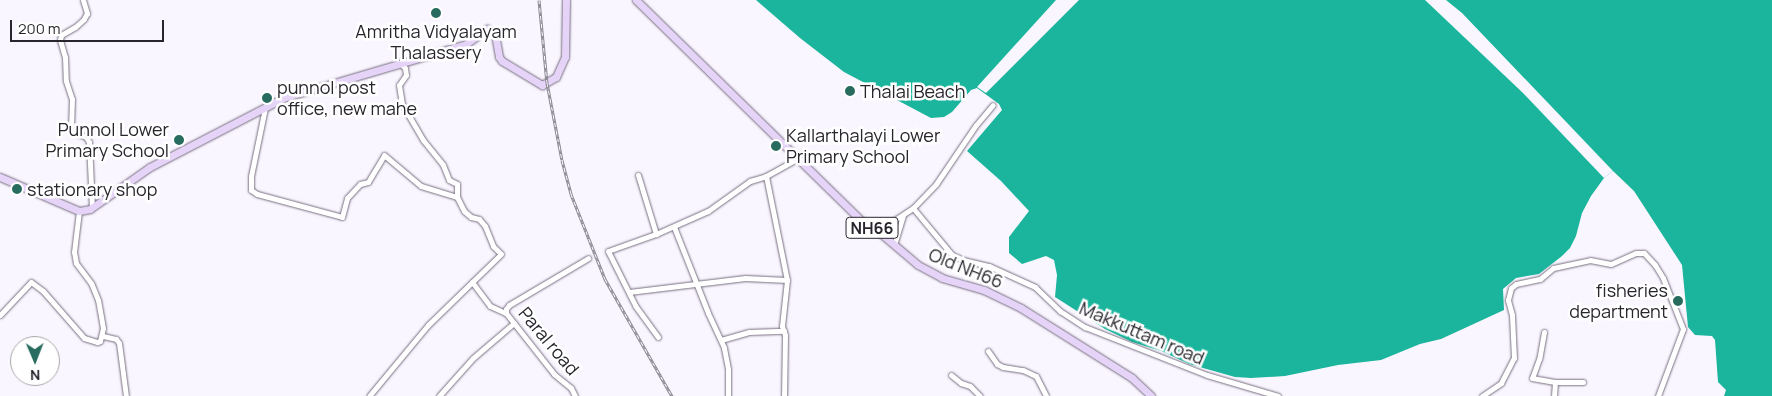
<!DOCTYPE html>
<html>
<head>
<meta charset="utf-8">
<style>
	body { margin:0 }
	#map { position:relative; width:1772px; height:396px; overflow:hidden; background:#faf6ff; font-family:Manrope,sans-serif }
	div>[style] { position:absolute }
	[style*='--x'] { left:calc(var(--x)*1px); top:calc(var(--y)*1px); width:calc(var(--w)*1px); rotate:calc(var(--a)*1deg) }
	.water>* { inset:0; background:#1ab59c }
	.pier>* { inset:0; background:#faf6ff }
	.roads { filter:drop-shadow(0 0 1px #776f81) drop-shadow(0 0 1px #776f81) }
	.minor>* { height:5px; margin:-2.5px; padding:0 2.5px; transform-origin:2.5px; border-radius:2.5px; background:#fff }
	.major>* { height:7px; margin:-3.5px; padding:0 3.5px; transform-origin:3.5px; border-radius:3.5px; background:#e5d4f8 }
	.rail>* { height:3px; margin-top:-1.5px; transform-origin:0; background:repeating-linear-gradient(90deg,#fff 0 4px,#8b8790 0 8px); box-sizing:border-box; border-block:1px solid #8b8790 }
	.dots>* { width:14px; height:14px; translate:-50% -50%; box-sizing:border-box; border:2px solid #fff; border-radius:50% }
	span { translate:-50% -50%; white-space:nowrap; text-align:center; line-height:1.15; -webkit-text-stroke:5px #fff; paint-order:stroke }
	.shield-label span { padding:1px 4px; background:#fff; border:1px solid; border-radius:4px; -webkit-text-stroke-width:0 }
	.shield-label { font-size:16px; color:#28252d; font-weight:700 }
	.poi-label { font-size:18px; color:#28252d }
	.left { translate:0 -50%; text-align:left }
	.right { translate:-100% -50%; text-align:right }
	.street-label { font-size:18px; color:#28252d }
	.north { position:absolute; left:10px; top:336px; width:50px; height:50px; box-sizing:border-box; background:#fff; border:1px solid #a9a8ab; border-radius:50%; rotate:179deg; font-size:14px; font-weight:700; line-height:20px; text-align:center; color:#28252d }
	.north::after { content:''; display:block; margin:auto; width:18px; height:22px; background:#286c5f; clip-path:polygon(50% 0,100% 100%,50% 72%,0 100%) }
	.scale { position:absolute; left:10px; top:20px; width:154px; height:22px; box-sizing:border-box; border:2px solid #28252d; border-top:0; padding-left:6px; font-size:15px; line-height:18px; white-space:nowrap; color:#28252d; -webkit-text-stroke:4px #fff; paint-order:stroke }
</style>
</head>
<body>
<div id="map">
	<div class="water">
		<div style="clip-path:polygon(756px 0,1772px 0,1772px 396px,1724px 396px,1726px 390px,1718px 382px,1715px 340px,1712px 336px,1695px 335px,1688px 327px,1682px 265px,1634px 191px,1613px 171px,1604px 178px,1591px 196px,1582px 213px,1576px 236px,1570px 248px,1562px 256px,1539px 274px,1516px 278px,1503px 289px,1504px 310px,1441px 339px,1420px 344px,1381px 360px,1338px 365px,1285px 376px,1251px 378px,1235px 377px,1189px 364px,1161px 351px,1132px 342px,1105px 329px,1055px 297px,1057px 275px,1054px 260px,1046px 256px,1022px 264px,1009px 253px,1009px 237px,1029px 211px,1001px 181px,967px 151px,1002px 110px,999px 104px,977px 88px,971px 90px,952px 112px,944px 117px,931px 118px,844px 72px,800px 38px)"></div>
	</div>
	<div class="pier">
		<div style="clip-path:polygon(1056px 0,1079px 0,986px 93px,977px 87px)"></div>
		<div style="clip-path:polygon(1425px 0,1446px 0,1462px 13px,1613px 171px,1604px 178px,1523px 93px)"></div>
	</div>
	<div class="roads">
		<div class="minor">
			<div style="--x:83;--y:0;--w:14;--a:73"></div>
			<div style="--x:87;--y:13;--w:7;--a:117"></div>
			<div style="--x:84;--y:19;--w:12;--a:138"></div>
			<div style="--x:75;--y:27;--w:16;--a:150"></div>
			<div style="--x:61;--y:35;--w:5;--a:101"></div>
			<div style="--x:60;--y:40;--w:18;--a:74"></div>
			<div style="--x:65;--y:57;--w:24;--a:88"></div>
			<div style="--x:66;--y:81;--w:19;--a:72"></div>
			<div style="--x:72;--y:99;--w:28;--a:92"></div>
			<div style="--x:71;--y:127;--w:5;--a:68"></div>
			<div style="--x:73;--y:132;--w:14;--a:21"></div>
			<div style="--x:86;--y:137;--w:6;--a:59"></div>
			<div style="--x:89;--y:142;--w:66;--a:87.4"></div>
			<div style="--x:400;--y:63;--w:7;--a:45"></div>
			<div style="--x:405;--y:68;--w:7;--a:82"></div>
			<div style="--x:406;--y:75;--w:12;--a:125"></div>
			<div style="--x:399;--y:85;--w:19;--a:81"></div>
			<div style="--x:402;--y:104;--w:42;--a:59.7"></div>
			<div style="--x:423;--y:140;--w:32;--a:51"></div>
			<div style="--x:443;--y:165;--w:16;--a:68"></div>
			<div style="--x:449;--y:180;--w:9;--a:27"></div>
			<div style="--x:457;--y:184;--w:13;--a:90"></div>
			<div style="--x:265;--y:108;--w:69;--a:101.6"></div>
			<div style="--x:251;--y:176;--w:14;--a:90"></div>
			<div style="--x:251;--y:190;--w:7;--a:34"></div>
			<div style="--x:257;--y:194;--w:88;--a:15.1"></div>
			<div style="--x:342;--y:217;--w:20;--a:-75"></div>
			<div style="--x:347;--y:198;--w:19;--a:-47"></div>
			<div style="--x:360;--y:184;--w:8;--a:-14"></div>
			<div style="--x:368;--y:182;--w:31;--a:-59"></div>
			<div style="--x:384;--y:155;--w:48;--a:40"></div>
			<div style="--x:421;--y:186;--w:38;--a:17"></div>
			<div style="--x:457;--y:197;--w:16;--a:63"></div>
			<div style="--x:464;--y:211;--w:9;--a:41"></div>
			<div style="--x:471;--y:217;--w:8;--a:14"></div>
			<div style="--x:479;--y:219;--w:9;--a:49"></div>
			<div style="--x:485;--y:226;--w:22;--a:68"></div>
			<div style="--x:493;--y:246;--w:11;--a:45"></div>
			<div style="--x:501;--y:254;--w:102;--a:135.8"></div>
			<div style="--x:428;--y:325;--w:92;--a:129.7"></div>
			<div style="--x:638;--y:175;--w:62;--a:73"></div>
			<div style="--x:766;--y:176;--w:37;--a:-29"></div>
			<div style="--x:913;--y:208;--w:61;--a:50.3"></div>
			<div style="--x:952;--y:255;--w:12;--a:24"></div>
			<div style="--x:963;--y:260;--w:27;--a:13"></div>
			<div style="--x:989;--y:266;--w:51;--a:24.5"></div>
			<div style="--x:1035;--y:287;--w:35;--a:44"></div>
			<div style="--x:1060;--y:311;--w:30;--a:33"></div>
			<div style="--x:1085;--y:327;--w:131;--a:21.5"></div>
			<div style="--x:1207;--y:375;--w:74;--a:16.5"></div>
			<div style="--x:674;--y:227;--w:92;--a:68.4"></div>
			<div style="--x:708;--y:313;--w:38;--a:65"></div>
			<div style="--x:724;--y:348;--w:21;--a:79"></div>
			<div style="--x:728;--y:369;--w:27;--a:90"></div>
			<div style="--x:878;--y:231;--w:42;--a:-33.3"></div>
			<div style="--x:913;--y:208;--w:33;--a:-46"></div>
			<div style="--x:936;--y:184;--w:71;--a:-55.9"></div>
			<div style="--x:976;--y:125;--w:26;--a:-50"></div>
			<div style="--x:894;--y:245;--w:30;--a:-73"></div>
			<div style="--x:472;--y:282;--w:30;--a:53"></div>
			<div style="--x:490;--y:306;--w:17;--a:24"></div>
			<div style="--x:629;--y:292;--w:117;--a:-6.9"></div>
			<div style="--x:745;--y:278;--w:42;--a:2.7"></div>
			<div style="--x:0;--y:315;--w:45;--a:-46.8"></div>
			<div style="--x:31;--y:282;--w:15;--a:37"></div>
			<div style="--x:43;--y:291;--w:62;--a:48.9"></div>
			<div style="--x:84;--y:338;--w:14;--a:17"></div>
			<div style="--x:97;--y:342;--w:3;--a:-18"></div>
			<div style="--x:100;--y:341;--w:13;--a:-77"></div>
			<div style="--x:103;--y:328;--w:28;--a:-100"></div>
			<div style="--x:98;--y:300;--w:18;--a:-112"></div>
			<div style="--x:91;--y:283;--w:25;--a:-127"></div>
			<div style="--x:76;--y:263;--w:11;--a:-100"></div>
			<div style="--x:74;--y:252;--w:41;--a:-83"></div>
			<div style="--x:1544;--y:332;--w:27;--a:100"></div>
			<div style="--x:1539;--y:359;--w:20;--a:110"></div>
			<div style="--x:1532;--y:378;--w:23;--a:10"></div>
			<div style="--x:1555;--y:382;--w:14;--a:94"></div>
			<div style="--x:103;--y:336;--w:13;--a:13"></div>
			<div style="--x:116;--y:339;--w:5;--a:53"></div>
			<div style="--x:119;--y:343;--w:53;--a:82.5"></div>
			<div style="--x:658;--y:337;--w:39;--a:-126"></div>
			<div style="--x:635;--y:305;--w:60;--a:-116.6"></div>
			<div style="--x:608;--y:251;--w:51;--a:-19.5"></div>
			<div style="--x:656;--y:234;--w:57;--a:-23.9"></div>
			<div style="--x:708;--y:211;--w:52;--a:-35.5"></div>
			<div style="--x:750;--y:181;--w:17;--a:-17"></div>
			<div style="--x:766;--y:176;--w:106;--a:78.6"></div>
			<div style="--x:787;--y:280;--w:46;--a:96.2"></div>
			<div style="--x:782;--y:326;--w:9;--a:72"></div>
			<div style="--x:785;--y:335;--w:61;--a:90.9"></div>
			<div style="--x:721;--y:340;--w:29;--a:-16"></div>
			<div style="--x:749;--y:332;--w:35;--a:-2"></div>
			<div style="--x:988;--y:351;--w:16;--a:55"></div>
			<div style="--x:997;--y:364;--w:7;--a:27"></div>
			<div style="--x:1003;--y:367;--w:20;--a:9"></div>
			<div style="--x:1023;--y:370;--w:14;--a:25"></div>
			<div style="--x:1036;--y:376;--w:22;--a:63"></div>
			<div style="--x:951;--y:375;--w:13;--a:39"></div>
			<div style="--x:961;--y:383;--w:9;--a:18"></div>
			<div style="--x:970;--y:386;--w:14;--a:45"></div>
			<div style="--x:1555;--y:382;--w:28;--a:0"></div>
			<div style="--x:439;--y:396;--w:51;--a:-48.2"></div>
			<div style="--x:473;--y:358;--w:54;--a:-40.5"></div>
			<div style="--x:575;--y:396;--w:9;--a:-117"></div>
			<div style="--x:571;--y:388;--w:22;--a:-141"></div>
			<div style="--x:554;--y:374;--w:78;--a:-128.2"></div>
			<div style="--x:506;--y:313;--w:4;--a:-90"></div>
			<div style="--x:506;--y:309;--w:5;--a:-53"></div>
			<div style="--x:509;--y:305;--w:92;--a:-30.7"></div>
			<div style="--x:1482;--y:396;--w:23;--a:-34"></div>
			<div style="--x:1501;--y:383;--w:28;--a:-63"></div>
			<div style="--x:1514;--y:358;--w:43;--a:-92.7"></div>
			<div style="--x:1512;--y:315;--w:16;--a:-105"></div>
			<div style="--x:1508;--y:300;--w:12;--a:-76"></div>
			<div style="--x:1511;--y:288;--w:6;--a:-39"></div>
			<div style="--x:1516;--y:284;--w:25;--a:-12"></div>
			<div style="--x:1540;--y:279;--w:17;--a:-40"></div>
			<div style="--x:1553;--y:268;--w:38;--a:-12"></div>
			<div style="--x:1590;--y:260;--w:21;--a:11"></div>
			<div style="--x:1611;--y:264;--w:27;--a:-24"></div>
			<div style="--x:1636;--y:253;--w:8;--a:0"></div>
			<div style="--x:1644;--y:253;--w:16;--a:47"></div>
			<div style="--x:1655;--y:265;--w:15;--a:58"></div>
			<div style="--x:1663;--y:278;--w:55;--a:68.6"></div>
			<div style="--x:1683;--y:329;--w:72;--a:110.5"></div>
		</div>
		<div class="major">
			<div style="--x:636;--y:0;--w:319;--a:44.4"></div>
			<div style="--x:864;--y:223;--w:16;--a:30"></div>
			<div style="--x:878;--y:231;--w:52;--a:40.4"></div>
			<div style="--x:918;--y:265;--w:27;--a:28"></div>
			<div style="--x:942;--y:278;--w:44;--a:15.9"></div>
			<div style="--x:984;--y:290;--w:41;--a:25.9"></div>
			<div style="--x:1021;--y:308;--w:131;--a:32.2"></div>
			<div style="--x:1132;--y:378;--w:26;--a:43"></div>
			<div style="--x:0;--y:177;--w:86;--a:23.3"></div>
			<div style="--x:79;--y:211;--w:11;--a:-10"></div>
			<div style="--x:90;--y:209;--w:73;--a:-35"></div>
			<div style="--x:150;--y:167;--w:150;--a:-27.4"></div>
			<div style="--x:283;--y:98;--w:191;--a:-16.4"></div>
			<div style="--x:466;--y:44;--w:26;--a:-36"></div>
			<div style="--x:487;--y:29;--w:9;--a:32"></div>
			<div style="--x:495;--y:34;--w:23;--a:80"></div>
			<div style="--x:499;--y:57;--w:5;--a:53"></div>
			<div style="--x:502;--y:61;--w:47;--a:31"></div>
			<div style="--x:542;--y:85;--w:16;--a:-30"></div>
			<div style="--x:556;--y:77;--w:22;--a:-66"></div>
			<div style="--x:565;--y:57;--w:57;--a:-89"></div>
		</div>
	</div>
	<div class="rail">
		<div style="--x:539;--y:0;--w:83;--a:84.5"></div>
		<div style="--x:547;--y:83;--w:78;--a:79"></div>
		<div style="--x:562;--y:160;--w:35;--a:75"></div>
		<div style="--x:571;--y:194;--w:92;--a:68.2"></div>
		<div style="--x:605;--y:279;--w:135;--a:60.2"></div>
	</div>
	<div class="dots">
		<div style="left:436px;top:13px;background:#286c5f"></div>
		<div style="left:850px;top:91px;background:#286c5f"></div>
		<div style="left:267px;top:98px;background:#286c5f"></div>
		<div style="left:179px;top:140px;background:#286c5f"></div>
		<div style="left:776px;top:146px;background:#286c5f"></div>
		<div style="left:17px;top:189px;background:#286c5f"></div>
		<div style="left:1678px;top:301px;background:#286c5f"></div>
	</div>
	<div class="shield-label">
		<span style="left:872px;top:228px">NH66</span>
	</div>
	<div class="poi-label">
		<span style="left:436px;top:42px">Amritha Vidyalayam<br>Thalassery</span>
		<span class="left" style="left:277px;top:98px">punnol post<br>office, new mahe</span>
		<span class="left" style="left:860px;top:91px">Thalai Beach</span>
		<span class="right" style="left:169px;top:140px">Punnol Lower<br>Primary School</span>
		<span class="left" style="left:786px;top:146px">Kallarthalayi Lower<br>Primary School</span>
		<span class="left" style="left:27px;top:189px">stationary shop</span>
		<span class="right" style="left:1668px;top:301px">fisheries<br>department</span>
	</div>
	<div class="street-label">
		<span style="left:966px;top:268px;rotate:22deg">Old NH66</span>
		<span style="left:1142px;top:333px;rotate:23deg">Makkuttam road</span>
		<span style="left:549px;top:341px;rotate:50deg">Paral road</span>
	</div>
	<div class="north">N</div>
	<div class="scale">200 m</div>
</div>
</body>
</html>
